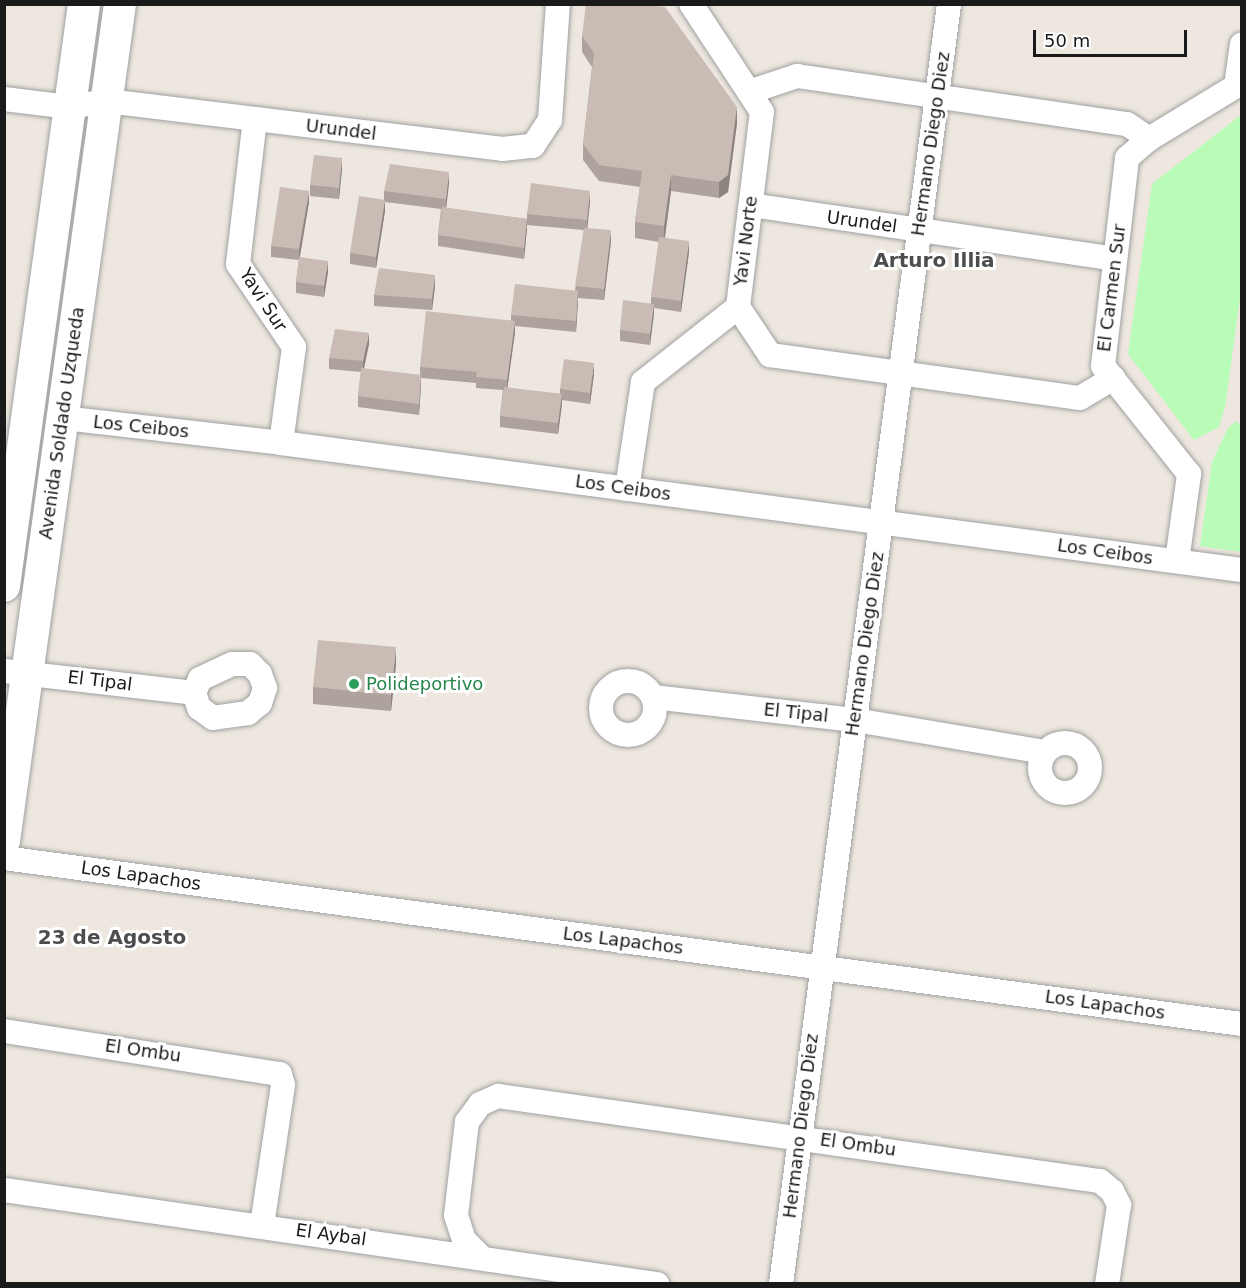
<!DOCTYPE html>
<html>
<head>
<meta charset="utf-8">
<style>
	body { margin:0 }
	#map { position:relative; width:1246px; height:1288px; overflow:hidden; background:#ede7df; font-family:"DejaVu Sans",sans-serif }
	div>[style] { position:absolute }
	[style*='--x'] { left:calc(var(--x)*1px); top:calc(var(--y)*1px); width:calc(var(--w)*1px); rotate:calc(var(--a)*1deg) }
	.park>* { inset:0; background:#b8fcb7 }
	.roads { filter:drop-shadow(0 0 2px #a1a1a1) drop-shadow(0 0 2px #a1a1a1) }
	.minor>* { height:24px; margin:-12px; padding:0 12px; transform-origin:12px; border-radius:12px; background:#fff }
	.minor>.ring { margin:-12px; padding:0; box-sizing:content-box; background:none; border:24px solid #fff; border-radius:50% }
	.tertiary>* { height:32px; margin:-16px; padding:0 16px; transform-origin:16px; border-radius:16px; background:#fff }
	.wall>* { inset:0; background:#ada29c }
	.shaded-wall>* { inset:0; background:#8d847f }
	.building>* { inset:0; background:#c9bcb5 }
	.dots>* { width:16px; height:16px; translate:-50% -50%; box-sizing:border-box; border:3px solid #fff; border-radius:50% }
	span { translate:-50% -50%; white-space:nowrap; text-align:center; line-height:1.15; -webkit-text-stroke:6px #fff; paint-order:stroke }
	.street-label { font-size:18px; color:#1a1a1a }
	.leisure-label { font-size:18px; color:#27864d }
	.left { translate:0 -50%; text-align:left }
	.neighbourhood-label { font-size:20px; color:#4d4d4d; font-weight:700 }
	.frame { position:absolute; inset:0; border:6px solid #1a1a1a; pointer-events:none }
	.scale { position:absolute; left:1033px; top:30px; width:154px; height:27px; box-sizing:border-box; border:3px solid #1a1a1a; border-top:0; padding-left:8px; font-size:18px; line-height:21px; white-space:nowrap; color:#1a1a1a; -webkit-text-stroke:4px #fff; paint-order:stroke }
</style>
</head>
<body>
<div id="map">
	<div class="park">
		<div style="clip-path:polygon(1241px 115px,1242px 283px,1225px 407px,1219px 427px,1194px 440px,1128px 354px,1152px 184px)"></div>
		<div style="clip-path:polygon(1236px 421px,1242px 427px,1241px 552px,1200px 546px,1212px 462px,1228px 428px)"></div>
	</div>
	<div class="roads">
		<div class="minor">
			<div style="--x:749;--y:92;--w:51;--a:-18.4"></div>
			<div style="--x:797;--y:76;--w:333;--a:8.3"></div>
			<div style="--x:1127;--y:124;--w:27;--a:34"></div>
			<div style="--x:4;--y:99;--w:65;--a:7"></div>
			<div style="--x:69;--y:107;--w:38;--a:-9"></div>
			<div style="--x:107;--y:101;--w:398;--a:6.9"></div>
			<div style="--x:502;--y:149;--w:31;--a:-6"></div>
			<div style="--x:533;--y:146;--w:31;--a:-57"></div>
			<div style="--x:550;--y:120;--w:116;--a:-86.1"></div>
			<div style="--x:255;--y:119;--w:146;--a:96.7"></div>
			<div style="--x:238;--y:264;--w:100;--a:56"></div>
			<div style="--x:294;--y:347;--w:97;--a:97.7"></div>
			<div style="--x:751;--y:205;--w:368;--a:8.4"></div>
			<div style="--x:738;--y:307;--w:58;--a:56.3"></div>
			<div style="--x:770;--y:355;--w:313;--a:7.9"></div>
			<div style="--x:1080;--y:398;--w:39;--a:-31"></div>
			<div style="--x:63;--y:418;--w:219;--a:6.5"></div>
			<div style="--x:281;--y:443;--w:969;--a:7.53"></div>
			<div style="--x:627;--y:489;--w:108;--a:-81.5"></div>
			<div style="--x:643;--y:382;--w:121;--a:-38.3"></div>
			<div style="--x:738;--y:307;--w:196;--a:-83"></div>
			<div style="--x:762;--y:112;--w:129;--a:-123.3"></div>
			<div style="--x:1177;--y:561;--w:88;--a:-82.1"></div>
			<div style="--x:1189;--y:474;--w:138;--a:-128.5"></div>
			<div style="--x:1103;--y:366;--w:209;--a:-83.4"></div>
			<div style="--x:1127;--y:158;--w:29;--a:-41"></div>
			<div style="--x:1149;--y:139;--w:102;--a:-31.3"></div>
			<div style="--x:1236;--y:86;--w:42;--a:-81.9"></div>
			<div style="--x:232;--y:664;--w:18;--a:0"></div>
			<div style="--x:250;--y:664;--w:14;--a:45"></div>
			<div style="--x:260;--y:674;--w:15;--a:70"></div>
			<div style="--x:265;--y:688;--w:16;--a:108"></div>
			<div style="--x:260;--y:703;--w:16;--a:140"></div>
			<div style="--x:248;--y:713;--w:35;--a:172"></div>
			<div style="--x:213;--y:718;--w:17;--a:-144"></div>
			<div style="--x:199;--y:708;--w:16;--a:-108"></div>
			<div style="--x:194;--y:693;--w:15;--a:-67"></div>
			<div style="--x:200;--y:679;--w:35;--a:-25"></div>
			<div style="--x:4;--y:671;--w:191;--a:6.6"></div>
			<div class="ring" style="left:601px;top:681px;width:30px;height:30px"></div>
			<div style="--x:653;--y:697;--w:203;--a:6.5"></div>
			<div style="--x:855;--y:720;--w:193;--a:9.6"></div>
			<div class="ring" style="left:1040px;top:743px;width:26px;height:26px"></div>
			<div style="--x:4;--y:858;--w:1249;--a:7.64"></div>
			<div style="--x:4;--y:1031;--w:279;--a:8.9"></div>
			<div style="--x:280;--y:1074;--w:11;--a:75"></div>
			<div style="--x:283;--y:1085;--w:142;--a:98.5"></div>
			<div style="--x:4;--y:1190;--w:660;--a:8.19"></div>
			<div style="--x:482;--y:1258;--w:25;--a:-135"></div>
			<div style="--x:464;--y:1240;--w:26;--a:-108"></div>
			<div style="--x:456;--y:1215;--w:94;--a:-83.3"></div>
			<div style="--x:467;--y:1122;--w:22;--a:-54"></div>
			<div style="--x:480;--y:1104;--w:20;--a:-24"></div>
			<div style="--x:498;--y:1096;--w:608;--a:8.04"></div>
			<div style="--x:1100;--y:1181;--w:16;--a:40"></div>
			<div style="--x:1112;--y:1191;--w:16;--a:63"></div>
			<div style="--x:1119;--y:1205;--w:80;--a:98.6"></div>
			<div style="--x:781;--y:1284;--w:1291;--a:-82.52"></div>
		</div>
		<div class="tertiary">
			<div style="--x:4;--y:586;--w:587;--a:-82.17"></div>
			<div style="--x:4;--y:841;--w:845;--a:-82.11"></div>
		</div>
	</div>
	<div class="wall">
		<div style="clip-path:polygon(582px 36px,737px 123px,728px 192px,719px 198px,671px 191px,665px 238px,689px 252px,681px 312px,654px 308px,650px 345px,620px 341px,620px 330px,651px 303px,651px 297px,659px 242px,635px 238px,635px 222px,640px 187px,599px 181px,583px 160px,583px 144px,592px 67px,582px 52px)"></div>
		<div style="clip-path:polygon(342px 169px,339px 199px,310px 196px,310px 185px)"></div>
		<div style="clip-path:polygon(449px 183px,446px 208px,527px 219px,527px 214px,590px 202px,587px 228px,611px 241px,604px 300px,578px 298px,576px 332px,515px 326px,515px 332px,507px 388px,560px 394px,560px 389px,594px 374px,590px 404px,562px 400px,558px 434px,500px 427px,500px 416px,503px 390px,476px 388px,476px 383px,421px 378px,419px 415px,358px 407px,358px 396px,361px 372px,329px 369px,329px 358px,369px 344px,364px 369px,420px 375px,420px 367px,511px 321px,511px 315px,575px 291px,584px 230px,527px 225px,524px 259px,438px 246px,438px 235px,441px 209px,385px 202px,385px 211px,376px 268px,350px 264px,350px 253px,384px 200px,384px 191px)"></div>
		<div style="clip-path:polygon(309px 202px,300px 257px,328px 272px,324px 297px,296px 293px,296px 282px,299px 260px,271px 257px,271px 246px)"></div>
		<div style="clip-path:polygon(435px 286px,432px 310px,374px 306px,374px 295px)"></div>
		<div style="clip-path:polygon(396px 664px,391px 711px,313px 704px,313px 687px)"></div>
	</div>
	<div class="shaded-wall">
		<div style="clip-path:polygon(737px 107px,737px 123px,728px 192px,719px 198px,719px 182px)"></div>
		<div style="clip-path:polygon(342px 158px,342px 169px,339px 199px,339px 188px)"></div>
		<div style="clip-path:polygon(449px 172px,449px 183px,446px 210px,446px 199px)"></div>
		<div style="clip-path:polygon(671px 175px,671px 191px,664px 243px,664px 226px)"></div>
		<div style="clip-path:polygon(309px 191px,309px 202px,299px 260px,299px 249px)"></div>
		<div style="clip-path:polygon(590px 191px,590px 202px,587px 231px,587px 220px)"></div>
		<div style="clip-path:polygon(385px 200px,385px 211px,376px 268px,376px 257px)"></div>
		<div style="clip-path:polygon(527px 219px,527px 230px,524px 259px,524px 248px)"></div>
		<div style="clip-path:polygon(611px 230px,611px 241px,604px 300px,604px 289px)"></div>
		<div style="clip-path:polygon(689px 241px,689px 252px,681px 312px,681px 301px)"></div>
		<div style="clip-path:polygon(328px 261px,328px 272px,324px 297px,324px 286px)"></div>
		<div style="clip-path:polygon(435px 275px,435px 286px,432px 310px,432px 299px)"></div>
		<div style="clip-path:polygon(578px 291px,578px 302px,576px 332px,576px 321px)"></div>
		<div style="clip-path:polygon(654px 304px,654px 315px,650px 345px,650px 334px)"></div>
		<div style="clip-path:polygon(515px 321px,515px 332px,507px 391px,507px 380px)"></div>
		<div style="clip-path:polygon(369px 333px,369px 344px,363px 372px,363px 361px)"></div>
		<div style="clip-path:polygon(594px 363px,594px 374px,590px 404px,590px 393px)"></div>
		<div style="clip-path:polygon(421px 375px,421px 386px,419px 415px,419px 404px)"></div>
		<div style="clip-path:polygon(562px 394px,562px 405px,558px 434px,558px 423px)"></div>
		<div style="clip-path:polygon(396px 647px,396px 664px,391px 711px,391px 695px)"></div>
	</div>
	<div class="building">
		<div style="clip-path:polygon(586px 4px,641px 4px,665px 7px,737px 107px,728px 175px,719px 182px,671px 175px,664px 226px,635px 222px,642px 171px,599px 165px,583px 144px,594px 53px,582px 36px)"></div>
		<div style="clip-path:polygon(314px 155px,342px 158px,339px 188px,310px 185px)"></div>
		<div style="clip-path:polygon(390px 164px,449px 172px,446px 199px,384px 191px)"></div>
		<div style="clip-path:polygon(531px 183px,590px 191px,587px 220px,527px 214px)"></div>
		<div style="clip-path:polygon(280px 187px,309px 191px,299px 249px,271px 246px)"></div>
		<div style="clip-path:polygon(359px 196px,385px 200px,376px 257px,350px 253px)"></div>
		<div style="clip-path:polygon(442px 207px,527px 219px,524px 248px,438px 235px)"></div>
		<div style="clip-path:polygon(584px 228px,611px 230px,604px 289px,575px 286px)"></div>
		<div style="clip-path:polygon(659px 237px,689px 241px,681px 301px,651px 297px)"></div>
		<div style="clip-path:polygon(299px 257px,328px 261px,324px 286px,296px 282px)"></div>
		<div style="clip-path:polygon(379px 268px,435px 275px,432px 299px,374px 295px)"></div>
		<div style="clip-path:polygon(515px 284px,578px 291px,576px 321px,511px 315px)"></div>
		<div style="clip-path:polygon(623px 300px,654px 304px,650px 334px,620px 330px)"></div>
		<div style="clip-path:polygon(426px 311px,515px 321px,507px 380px,476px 377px,477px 372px,420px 367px)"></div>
		<div style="clip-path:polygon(335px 329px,369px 333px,363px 361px,329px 358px)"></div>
		<div style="clip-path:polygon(564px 359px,594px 363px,590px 393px,560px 389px)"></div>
		<div style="clip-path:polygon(361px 368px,421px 375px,419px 404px,358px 396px)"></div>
		<div style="clip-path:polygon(504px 387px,562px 394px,558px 423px,500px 416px)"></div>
		<div style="clip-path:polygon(318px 640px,396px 647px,391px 695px,313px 687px)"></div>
	</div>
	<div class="dots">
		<div style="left:354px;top:684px;background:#2e9e5b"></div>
	</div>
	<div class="street-label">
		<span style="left:341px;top:130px;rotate:7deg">Urundel</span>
		<span style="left:931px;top:144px;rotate:-82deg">Hermano Diego Diez</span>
		<span style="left:862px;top:222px;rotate:8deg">Urundel</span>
		<span style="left:746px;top:241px;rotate:-83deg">Yavi Norte</span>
		<span style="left:1112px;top:288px;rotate:-83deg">El Carmen Sur</span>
		<span style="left:263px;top:300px;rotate:57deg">Yavi Sur</span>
		<span style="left:62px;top:423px;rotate:-82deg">Avenida Soldado Uzqueda</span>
		<span style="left:141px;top:427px;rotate:6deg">Los Ceibos</span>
		<span style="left:623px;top:488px;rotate:8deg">Los Ceibos</span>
		<span style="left:1105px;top:552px;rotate:8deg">Los Ceibos</span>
		<span style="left:865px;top:644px;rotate:-82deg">Hermano Diego Diez</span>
		<span style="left:100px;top:681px;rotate:7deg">El Tipal</span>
		<span style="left:796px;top:713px;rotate:6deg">El Tipal</span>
		<span style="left:141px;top:876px;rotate:8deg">Los Lapachos</span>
		<span style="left:623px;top:941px;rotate:7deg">Los Lapachos</span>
		<span style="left:1105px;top:1005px;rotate:8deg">Los Lapachos</span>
		<span style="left:143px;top:1051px;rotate:8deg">El Ombu</span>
		<span style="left:801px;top:1126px;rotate:-83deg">Hermano Diego Diez</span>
		<span style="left:858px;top:1145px;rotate:8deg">El Ombu</span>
		<span style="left:331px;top:1235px;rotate:8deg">El Aybal</span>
	</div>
	<div class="leisure-label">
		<span class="left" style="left:366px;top:684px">Polideportivo</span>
	</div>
	<div class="neighbourhood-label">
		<span style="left:934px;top:260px">Arturo Illia</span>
		<span style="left:112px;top:937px">23 de Agosto</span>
	</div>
	<div class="frame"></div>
	<div class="scale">50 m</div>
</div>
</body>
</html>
